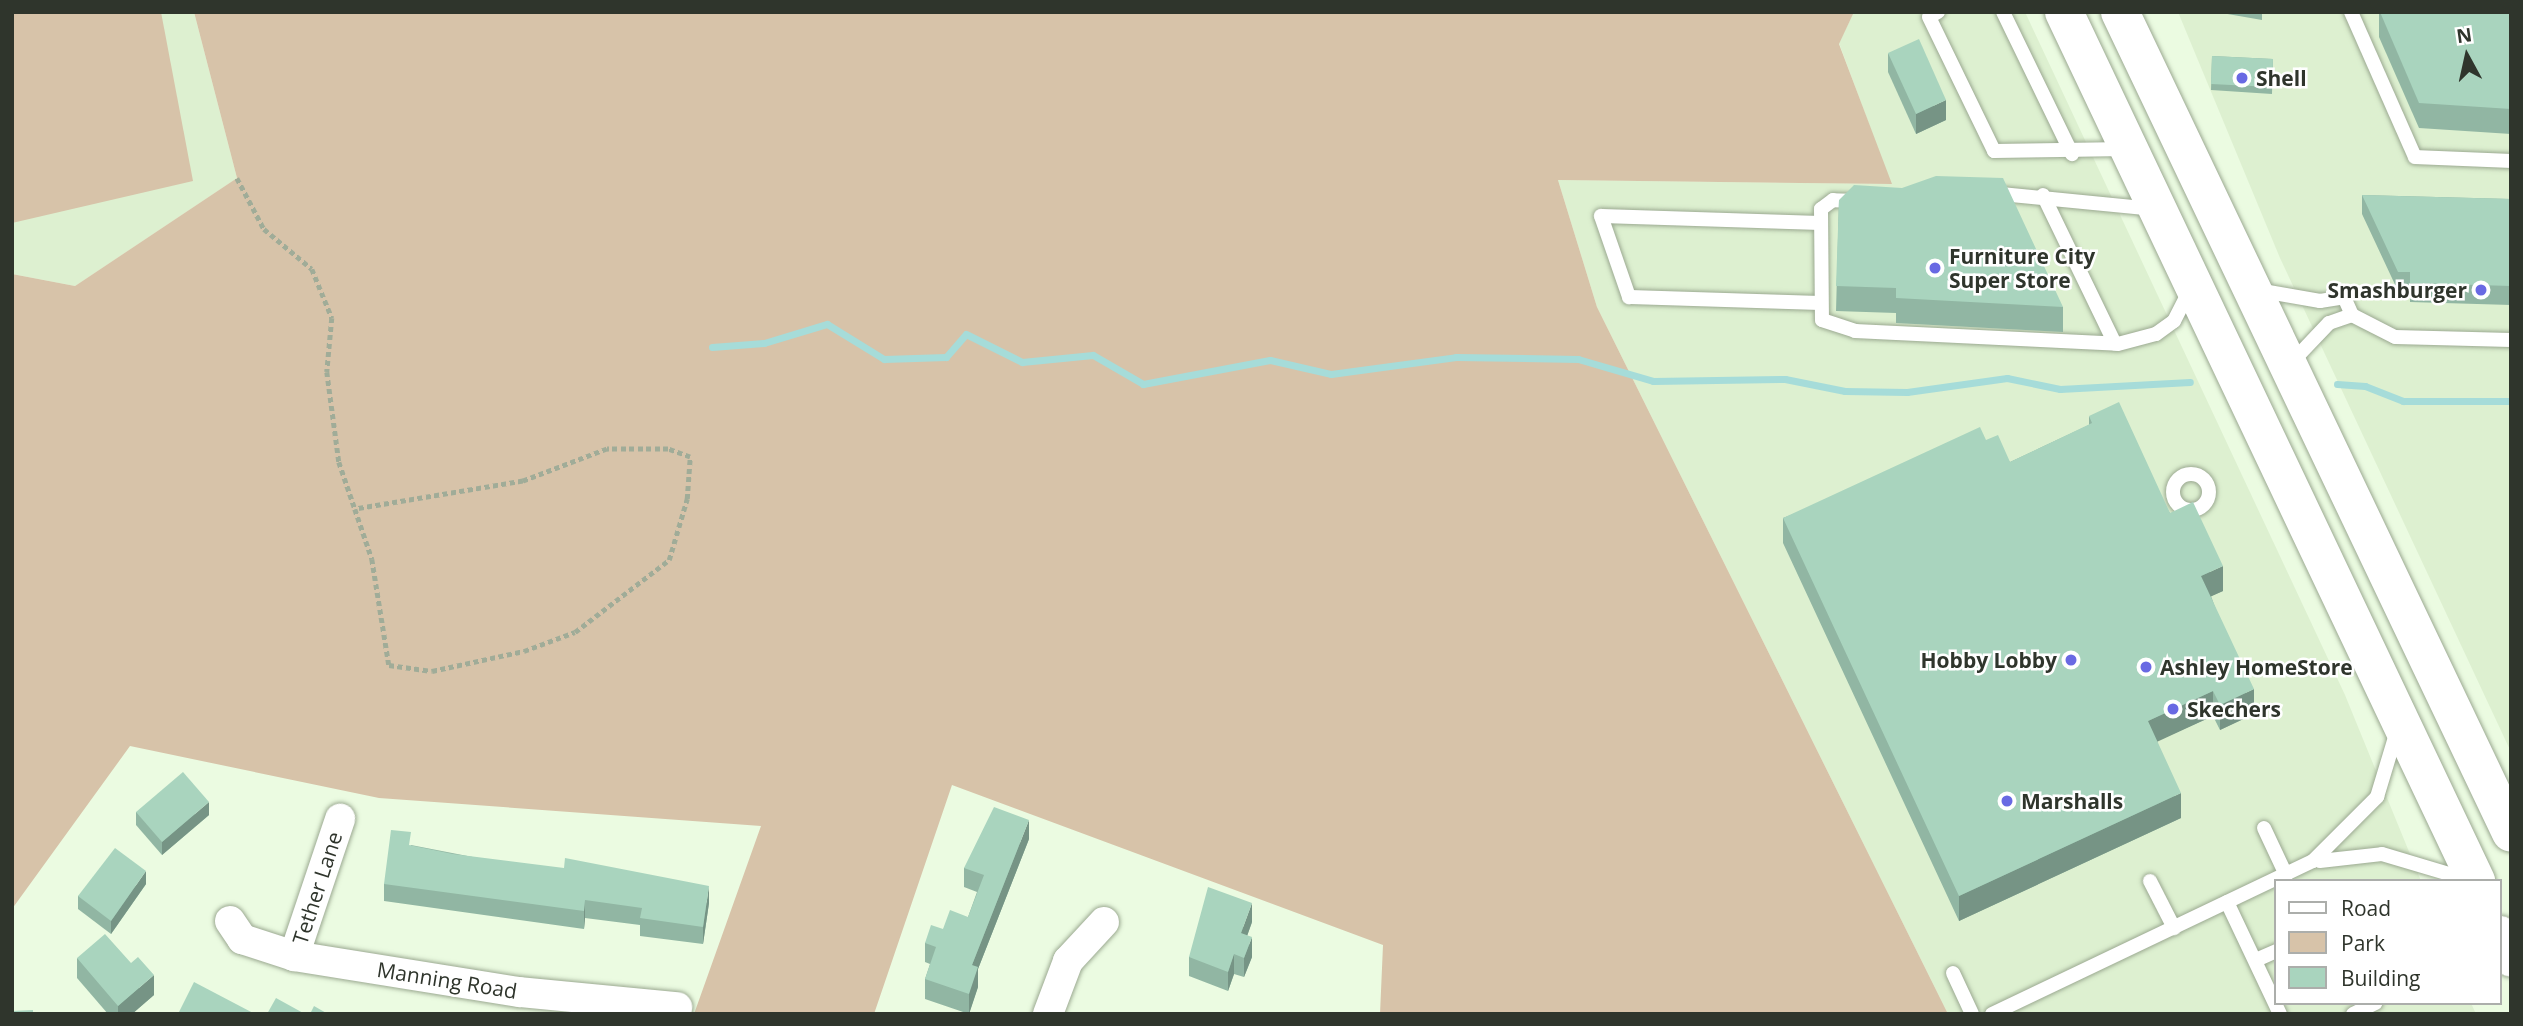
<!DOCTYPE html>
<html>
<head>
<meta charset="utf-8">
<style>
	body { margin:0 }
	#map { position:relative; width:2523px; height:1026px; overflow:hidden; background:#ebfbe1; font-family:"Open Sans",sans-serif }
	div>[style] { position:absolute }
	[style*='--x'] { left:calc(var(--x)*1px); top:calc(var(--y)*1px); width:calc(var(--w)*1px); rotate:calc(var(--a)*1deg) }
	.built>* { inset:0; background:#ddf0d0 }
	.green>* { inset:0; background:#d7c3a9 }
	.stream>* { height:7px; margin:-3.5px; padding:0 3.5px; transform-origin:3.5px; border-radius:3.5px; background:#a6dcd9 }
	.path>* { height:4.5px; margin-top:-2.25px; transform-origin:0; background:repeating-linear-gradient(90deg,#a0ac98 0 5px,transparent 0 8.5px) }
	.roads { filter:drop-shadow(0 0 2px #9ba991) drop-shadow(0 0 2px #9ba991) }
	.lane>* { height:14px; margin:-7px; padding:0 7px; transform-origin:7px; border-radius:7px; background:#fff }
	.lane>.ring { margin:-7px; padding:0; box-sizing:content-box; background:none; border:14px solid #fff; border-radius:50% }
	.street>* { height:30px; margin:-15px; padding:0 15px; transform-origin:15px; border-radius:15px; background:#fff }
	.highway>* { height:38px; margin:-19px; padding:0 19px; transform-origin:19px; border-radius:19px; background:#fff }
	.wall>* { inset:0; background:#91b6a3 }
	.shaded-wall>* { inset:0; background:#769485 }
	.building>* { inset:0; background:#a9d4be }
	.dots>* { width:19px; height:19px; translate:-50% -50%; box-sizing:border-box; border:4px solid #fff; border-radius:50% }
	span { translate:-50% -50%; white-space:nowrap; text-align:center; line-height:1.15; -webkit-text-stroke:5px #fff; paint-order:stroke }
	.poi-label { font-size:21px; color:#2f352c; font-weight:700 }
	.left { translate:0 -50%; text-align:left }
	.right { translate:-100% -50%; text-align:right }
	.street-label { font-size:21px; color:#2f352c }
	.frame { position:absolute; inset:0; border:14px solid #2f352c; pointer-events:none }
	.legend { position:absolute; left:2274px; top:879px; width:228px; height:126px; box-sizing:border-box; background:#fff; border:2px solid #acaeab; margin:0; padding:9px 12px; list-style:none; font-size:21px; color:#2f352c }
	.legend li { display:flex; align-items:center; gap:14px; height:35px }
	.legend b { width:35px; border:2px solid #acaeab }
	.north { position:absolute; left:2432px; top:21px; width:70px; height:70px; -webkit-text-stroke:5px #fff; paint-order:stroke; rotate:352deg; font-size:19px; font-weight:700; line-height:28px; text-align:center; color:#2f352c }
	.north::after { content:''; display:block; margin:auto; width:24px; height:32px; background:#2f352c; clip-path:polygon(50% 0,100% 100%,50% 72%,0 100%) }
</style>
</head>
<body>
<div id="map">
	<div class="built">
		<div style="clip-path:polygon(12px 12px,194px 12px,237px 178px,75px 286px,12px 274px)"></div>
		<div style="clip-path:polygon(1854px 12px,2025px 12px,2345px 695px,2421px 881px,2276px 881px,2276px 1003px,2471px 1003px,2476px 1014px,1948px 1014px,1597px 307px,1558px 180px,1891px 184px,1839px 43px)"></div>
		<div style="clip-path:polygon(2178px 12px,2511px 12px,2511px 752px,2280px 258px)"></div>
	</div>
	<div class="green">
		<div style="clip-path:polygon(12px 12px,161px 12px,193px 181px,12px 223px)"></div>
		<div style="clip-path:polygon(194px 12px,1854px 12px,1839px 44px,1892px 184px,1558px 180px,1597px 307px,1948px 1014px,1380px 1014px,1383px 945px,952px 785px,874px 1014px,694px 1014px,761px 826px,379px 798px,130px 746px,12px 909px,12px 274px,75px 286px,237px 178px)"></div>
	</div>
	<div class="stream">
		<div style="--x:712;--y:347;--w:52;--a:-4.4"></div>
		<div style="--x:764;--y:343;--w:66;--a:-16.8"></div>
		<div style="--x:827;--y:324;--w:67;--a:31.6"></div>
		<div style="--x:884;--y:359;--w:62;--a:-1.8"></div>
		<div style="--x:946;--y:357;--w:30;--a:-49"></div>
		<div style="--x:966;--y:334;--w:63;--a:26.6"></div>
		<div style="--x:1022;--y:362;--w:71;--a:-5.6"></div>
		<div style="--x:1093;--y:355;--w:58;--a:30.1"></div>
		<div style="--x:1143;--y:384;--w:129;--a:-10.7"></div>
		<div style="--x:1270;--y:360;--w:63;--a:12.9"></div>
		<div style="--x:1331;--y:374;--w:126;--a:-7.7"></div>
		<div style="--x:1456;--y:357;--w:122;--a:0.9"></div>
		<div style="--x:1578;--y:359;--w:78;--a:16.3"></div>
		<div style="--x:1653;--y:381;--w:132;--a:-0.9"></div>
		<div style="--x:1785;--y:379;--w:61;--a:11.3"></div>
		<div style="--x:1845;--y:391;--w:62;--a:0.9"></div>
		<div style="--x:1907;--y:392;--w:101;--a:-8"></div>
		<div style="--x:2007;--y:378;--w:54;--a:11.7"></div>
		<div style="--x:2060;--y:389;--w:130;--a:-3.1"></div>
		<div style="--x:2337;--y:384;--w:28;--a:4"></div>
		<div style="--x:2365;--y:386;--w:41;--a:21.5"></div>
		<div style="--x:2403;--y:401;--w:108;--a:0"></div>
	</div>
	<div class="path">
		<div style="--x:237;--y:178;--w:58;--a:62.1"></div>
		<div style="--x:264;--y:229;--w:62;--a:39.8"></div>
		<div style="--x:312;--y:269;--w:53;--a:67.8"></div>
		<div style="--x:332;--y:318;--w:54;--a:95.3"></div>
		<div style="--x:327;--y:372;--w:91;--a:82.4"></div>
		<div style="--x:339;--y:462;--w:50;--a:71.2"></div>
		<div style="--x:355;--y:509;--w:53;--a:71.2"></div>
		<div style="--x:372;--y:559;--w:107;--a:80.9"></div>
		<div style="--x:389;--y:665;--w:43;--a:7.9"></div>
		<div style="--x:432;--y:671;--w:94;--a:-12.3"></div>
		<div style="--x:524;--y:651;--w:54;--a:-20.4"></div>
		<div style="--x:575;--y:632;--w:118;--a:-37.5"></div>
		<div style="--x:669;--y:560;--w:64;--a:-73.6"></div>
		<div style="--x:687;--y:499;--w:42;--a:-85.9"></div>
		<div style="--x:690;--y:457;--w:23;--a:-160"></div>
		<div style="--x:668;--y:449;--w:61;--a:180"></div>
		<div style="--x:607;--y:449;--w:90;--a:159.1"></div>
		<div style="--x:523;--y:481;--w:170;--a:170.5"></div>
	</div>
	<div class="roads">
		<div class="lane">
			<div style="--x:1938;--y:12;--w:10;--a:151"></div>
			<div style="--x:1929;--y:17;--w:149;--a:64.1"></div>
			<div style="--x:1994;--y:151;--w:133;--a:-0.9"></div>
			<div style="--x:2003;--y:12;--w:158;--a:64.1"></div>
			<div style="--x:2351;--y:12;--w:158;--a:66.2"></div>
			<div style="--x:2415;--y:157;--w:96;--a:2.4"></div>
			<div style="--x:1991;--y:193;--w:165;--a:5.6"></div>
			<div style="--x:2043;--y:195;--w:165;--a:64.2"></div>
			<div style="--x:1857;--y:201;--w:24;--a:-178"></div>
			<div style="--x:1833;--y:200;--w:15;--a:143"></div>
			<div style="--x:1821;--y:209;--w:111;--a:89.5"></div>
			<div style="--x:1822;--y:320;--w:35;--a:18"></div>
			<div style="--x:1855;--y:331;--w:263;--a:2.8"></div>
			<div style="--x:2118;--y:344;--w:39;--a:-15"></div>
			<div style="--x:2156;--y:334;--w:22;--a:-36"></div>
			<div style="--x:2174;--y:321;--w:33;--a:-63"></div>
			<div style="--x:1821;--y:223;--w:220;--a:-178.2"></div>
			<div style="--x:1601;--y:216;--w:86;--a:70.9"></div>
			<div style="--x:1629;--y:297;--w:192;--a:1.8"></div>
			<div style="--x:2257;--y:290;--w:64;--a:9.9"></div>
			<div style="--x:2320;--y:301;--w:24;--a:-9"></div>
			<div style="--x:2344;--y:297;--w:20;--a:66"></div>
			<div style="--x:2352;--y:315;--w:48;--a:27.1"></div>
			<div style="--x:2395;--y:337;--w:116;--a:1.5"></div>
			<div style="--x:2291;--y:363;--w:55;--a:-46.5"></div>
			<div style="--x:2329;--y:323;--w:24;--a:-19"></div>
			<div class="ring" style="left:2173px;top:474px;width:22px;height:22px"></div>
			<div style="--x:2264;--y:828;--w:52;--a:64.9"></div>
			<div style="--x:2320;--y:861;--w:62;--a:-6.4"></div>
			<div style="--x:2382;--y:854;--w:88;--a:16.6"></div>
			<div style="--x:2150;--y:881;--w:53;--a:62.9"></div>
			<div style="--x:2227;--y:902;--w:124;--a:64.7"></div>
			<div style="--x:2256;--y:960;--w:22;--a:-24"></div>
			<div style="--x:1953;--y:973;--w:45;--a:65.1"></div>
			<div style="--x:1992;--y:1014;--w:356;--a:-25.5"></div>
			<div style="--x:2313;--y:861;--w:91;--a:-45"></div>
			<div style="--x:2377;--y:797;--w:66;--a:-73.2"></div>
			<div style="--x:2353;--y:1014;--w:25;--a:-26"></div>
		</div>
		<div class="street">
			<div style="--x:230;--y:921;--w:22;--a:56"></div>
			<div style="--x:242;--y:939;--w:55;--a:18.1"></div>
			<div style="--x:294;--y:956;--w:229;--a:9.1"></div>
			<div style="--x:520;--y:992;--w:158;--a:5.5"></div>
			<div style="--x:294;--y:956;--w:145;--a:-71.4"></div>
			<div style="--x:1048;--y:1014;--w:57;--a:-69.3"></div>
			<div style="--x:1068;--y:961;--w:53;--a:-47.3"></div>
		</div>
		<div class="highway">
			<div style="--x:2064;--y:12;--w:962;--a:64.63"></div>
			<div style="--x:2120;--y:12;--w:909;--a:64.53"></div>
			<div style="--x:2500;--y:935;--w:25;--a:64"></div>
		</div>
	</div>
	<div class="wall">
		<div style="clip-path:polygon(2216px 12px,2262px 12px,2262px 20px)"></div>
		<div style="clip-path:polygon(2379px 12px,2511px 12px,2511px 134px,2419px 128px,2379px 37px)"></div>
		<div style="clip-path:polygon(1888px 53px,1946px 120px,1916px 134px,1888px 72px)"></div>
		<div style="clip-path:polygon(2212px 56px,2273px 59px,2272px 94px,2211px 90px)"></div>
		<div style="clip-path:polygon(2362px 195px,2511px 199px,2511px 305px,2410px 302px,2410px 291px,2398px 291px,2362px 214px)"></div>
		<div style="clip-path:polygon(1839px 200px,2063px 307px,2063px 332px,1896px 323px,1896px 313px,1836px 311px)"></div>
		<div style="clip-path:polygon(2089px 416px,2170px 513px,2223px 591px,2211px 596px,2254px 714px,2220px 730px,2213px 716px,2157px 741px,2181px 818px,1959px 921px,1783px 543px,1783px 518px,1986px 440px,2010px 462px,2089px 425px)"></div>
		<div style="clip-path:polygon(136px 812px,209px 815px,162px 855px,136px 825px)"></div>
		<div style="clip-path:polygon(1029px 839px,978px 969px,978px 987px,969px 1014px,925px 999px,925px 979px,930px 964px,925px 962px,925px 943px,943px 929px,968px 917px,977px 892px,964px 887px,964px 868px)"></div>
		<div style="clip-path:polygon(411px 845px,709px 903px,703px 944px,640px 936px,640px 925px,585px 918px,584px 929px,384px 901px,384px 884px)"></div>
		<div style="clip-path:polygon(146px 884px,111px 934px,78px 909px,78px 896px)"></div>
		<div style="clip-path:polygon(1252px 922px,1247px 936px,1252px 957px,1244px 977px,1234px 974px,1228px 991px,1189px 976px,1189px 957px)"></div>
		<div style="clip-path:polygon(77px 958px,154px 995px,132px 1014px,108px 1014px,77px 978px)"></div>
	</div>
	<div class="shaded-wall">
		<div style="clip-path:polygon(1946px 100px,1946px 120px,1916px 134px,1916px 114px)"></div>
		<div style="clip-path:polygon(2223px 566px,2223px 591px,2201px 601px,2201px 576px)"></div>
		<div style="clip-path:polygon(2254px 689px,2254px 714px,2220px 730px,2220px 705px)"></div>
		<div style="clip-path:polygon(2213px 691px,2213px 716px,2148px 746px,2148px 721px)"></div>
		<div style="clip-path:polygon(2181px 793px,2181px 818px,1959px 921px,1959px 896px)"></div>
		<div style="clip-path:polygon(209px 802px,209px 815px,162px 855px,162px 842px)"></div>
		<div style="clip-path:polygon(1029px 820px,1029px 839px,978px 969px,978px 987px,969px 1014px,969px 994px,972px 965px)"></div>
		<div style="clip-path:polygon(146px 871px,146px 884px,111px 934px,111px 921px)"></div>
		<div style="clip-path:polygon(709px 886px,709px 903px,703px 944px,703px 927px)"></div>
		<div style="clip-path:polygon(585px 900px,585px 918px,584px 929px,584px 911px)"></div>
		<div style="clip-path:polygon(1252px 903px,1252px 922px,1241px 953px,1241px 933px)"></div>
		<div style="clip-path:polygon(1252px 937px,1252px 957px,1244px 977px,1244px 958px)"></div>
		<div style="clip-path:polygon(1234px 954px,1234px 974px,1228px 991px,1228px 972px)"></div>
		<div style="clip-path:polygon(154px 975px,154px 995px,132px 1014px,118px 1014px,118px 1006px)"></div>
	</div>
	<div class="building">
		<div style="clip-path:polygon(2380px 12px,2511px 12px,2511px 109px,2419px 103px)"></div>
		<div style="clip-path:polygon(1919px 39px,1946px 100px,1916px 114px,1888px 53px)"></div>
		<div style="clip-path:polygon(2212px 56px,2273px 59px,2272px 87px,2211px 84px)"></div>
		<div style="clip-path:polygon(1936px 176px,2003px 178px,2063px 307px,1896px 298px,1896px 288px,1836px 286px,1839px 200px,1854px 185px,1902px 188px)"></div>
		<div style="clip-path:polygon(2362px 195px,2511px 199px,2511px 286px,2410px 283px,2410px 272px,2398px 272px)"></div>
		<div style="clip-path:polygon(2119px 402px,2170px 513px,2193px 502px,2223px 566px,2201px 576px,2254px 689px,2220px 705px,2213px 691px,2148px 721px,2181px 793px,1959px 896px,1783px 518px,1980px 427px,1986px 440px,1998px 435px,2010px 462px,2092px 423px,2089px 416px)"></div>
		<div style="clip-path:polygon(183px 772px,209px 802px,162px 842px,136px 812px)"></div>
		<div style="clip-path:polygon(994px 807px,1029px 820px,972px 965px,978px 967px,969px 994px,925px 979px,936px 947px,925px 943px,931px 925px,943px 929px,950px 910px,968px 917px,984px 875px,964px 868px)"></div>
		<div style="clip-path:polygon(391px 830px,411px 832px,409px 845px,453px 854px,564px 868px,565px 858px,709px 886px,703px 927px,640px 918px,642px 908px,585px 900px,584px 911px,384px 884px)"></div>
		<div style="clip-path:polygon(115px 848px,146px 871px,111px 921px,78px 896px)"></div>
		<div style="clip-path:polygon(1208px 887px,1252px 903px,1241px 933px,1252px 937px,1244px 958px,1234px 954px,1228px 972px,1189px 957px)"></div>
		<div style="clip-path:polygon(105px 934px,131px 963px,138px 957px,154px 975px,118px 1006px,77px 958px)"></div>
		<div style="clip-path:polygon(194px 982px,255px 1014px,178px 1014px)"></div>
		<div style="clip-path:polygon(276px 998px,305px 1014px,267px 1014px)"></div>
		<div style="clip-path:polygon(314px 1006px,328px 1014px,310px 1014px)"></div>
		<div style="clip-path:polygon(33px 1010px,33px 1014px,12px 1014px,12px 1011px)"></div>
	</div>
	<div class="dots">
		<div style="left:2242px;top:78px;background:#6969e3"></div>
		<div style="left:1935px;top:268px;background:#6969e3"></div>
		<div style="left:2481px;top:290px;background:#6969e3"></div>
		<div style="left:2071px;top:660px;background:#6969e3"></div>
		<div style="left:2146px;top:667px;background:#6969e3"></div>
		<div style="left:2173px;top:709px;background:#6969e3"></div>
		<div style="left:2007px;top:801px;background:#6969e3"></div>
	</div>
	<div class="poi-label">
		<span class="left" style="left:2256px;top:78px">Shell</span>
		<span class="left" style="left:1949px;top:268px">Furniture City<br>Super Store</span>
		<span class="right" style="left:2467px;top:290px">Smashburger</span>
		<span class="right" style="left:2057px;top:660px">Hobby Lobby</span>
		<span class="left" style="left:2160px;top:667px">Ashley HomeStore</span>
		<span class="left" style="left:2187px;top:709px">Skechers</span>
		<span class="left" style="left:2021px;top:801px">Marshalls</span>
	</div>
	<div class="street-label">
		<span style="left:317px;top:888px;rotate:-72deg">Tether Lane</span>
		<span style="left:447px;top:980px;rotate:9deg">Manning Road</span>
	</div>
	<div class="frame"></div>
	<ul class="legend">
	<li><b style="height:9px;background:#fff"></b>Road</li>
	<li><b style="height:19px;background:#d7c3a9"></b>Park</li>
	<li><b style="height:19px;background:#a9d4be"></b>Building</li>
	</ul>
	<div class="north">N</div>
</div>
</body>
</html>
